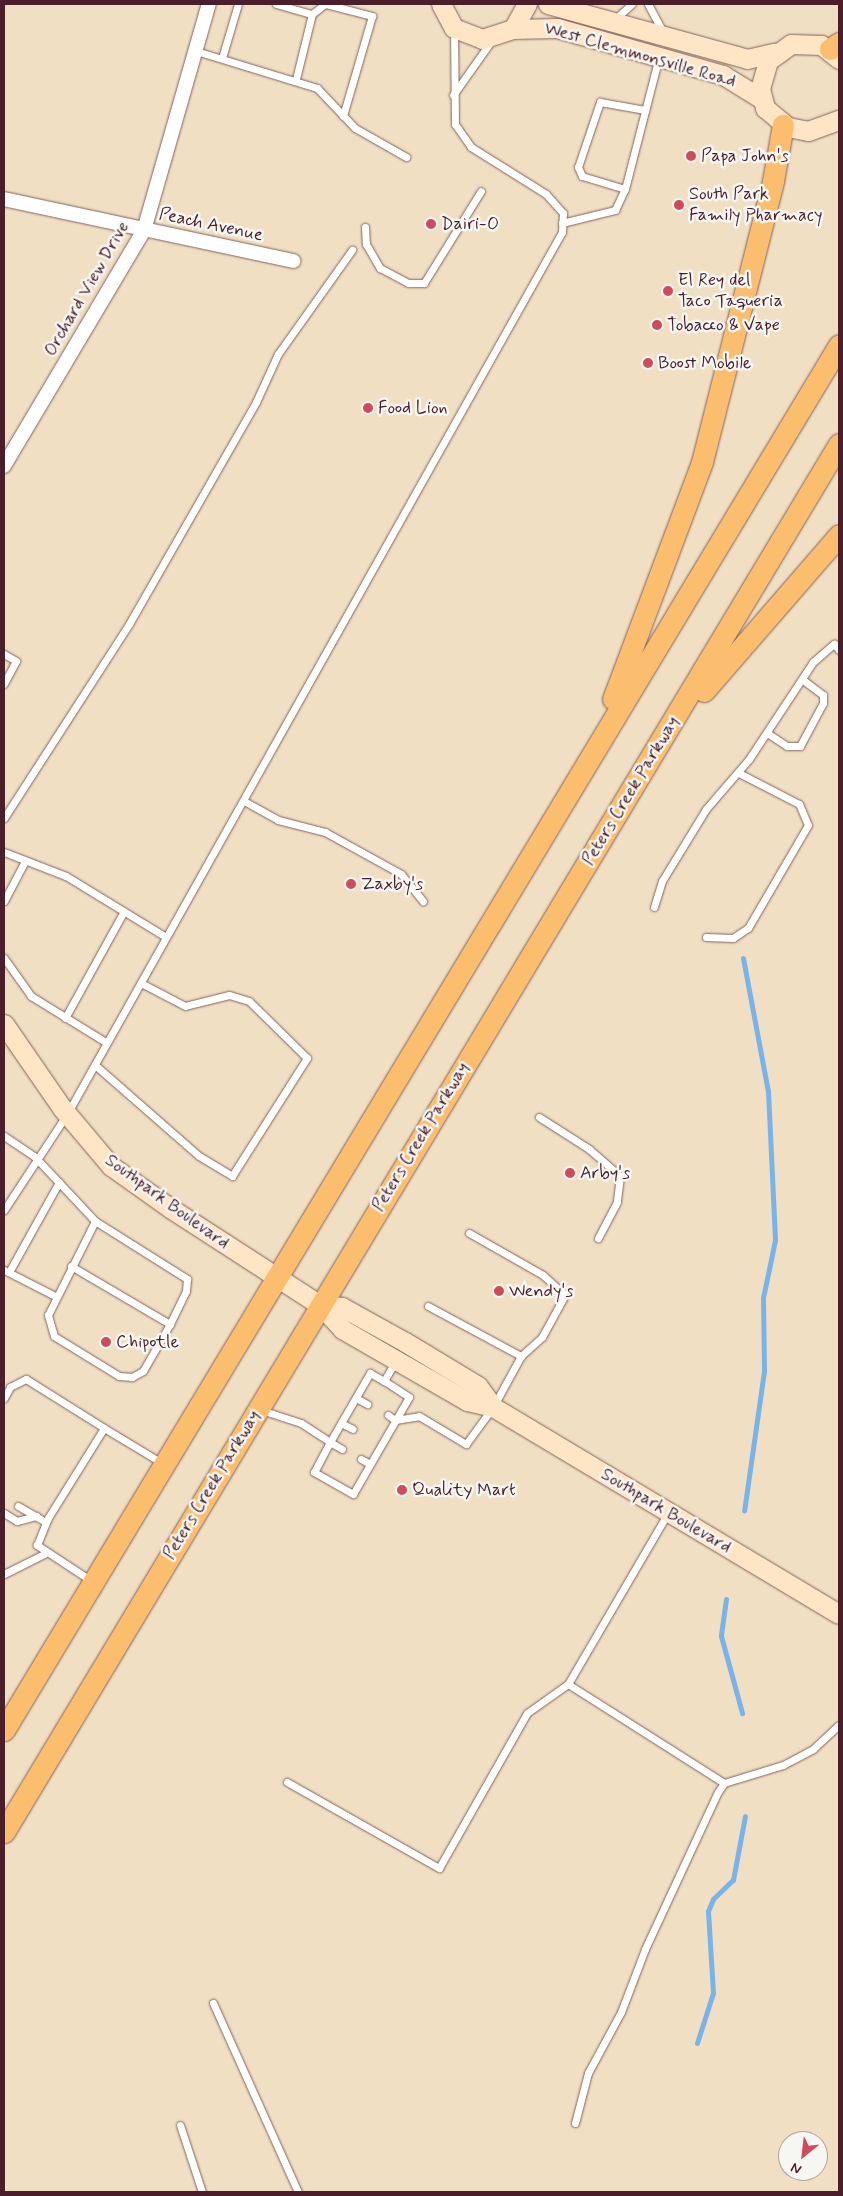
<!DOCTYPE html>
<html>
<head>
<meta charset="utf-8">
<style>
	body { margin:0 }
	#map { position:relative; width:843px; height:2196px; overflow:hidden; background:#f0dfc2; font-family:Mynerve,sans-serif }
	div>[style] { position:absolute }
	[style*='--x'] { left:calc(var(--x)*1px); top:calc(var(--y)*1px); width:calc(var(--w)*1px); rotate:calc(var(--a)*1deg) }
	.stream>* { height:5px; margin:-2.5px; padding:0 2.5px; transform-origin:2.5px; border-radius:2.5px; background:#78b4ea }
	.roads { filter:drop-shadow(0 0 1px #846260) drop-shadow(0 0 1px #846260) }
	.lane>* { height:7px; margin:-3.5px; padding:0 3.5px; transform-origin:3.5px; border-radius:3.5px; background:#fff }
	.street>* { height:14px; margin:-7px; padding:0 7px; transform-origin:7px; border-radius:7px; background:#fff }
	.secondary>* { height:19px; margin:-9.5px; padding:0 9.5px; transform-origin:9.5px; border-radius:9.5px; background:#fde5c5 }
	.primary>* { height:21px; margin:-10.5px; padding:0 10.5px; transform-origin:10.5px; border-radius:10.5px; background:#fbbd6e }
	.dots>* { width:14px; height:14px; translate:-50% -50%; box-sizing:border-box; border:2px solid #f6f6f2; border-radius:50% }
	span { translate:-50% -50%; white-space:nowrap; text-align:center; line-height:1.15; -webkit-text-stroke:5px #f6f6f2; paint-order:stroke }
	.street-label { font-size:18px; color:#4a1f2b }
	.poi-label { font-size:18px; color:#4a1f2b }
	.left { translate:0 -50%; text-align:left }
	.frame { position:absolute; inset:0; border:5px solid #4a1f2b; pointer-events:none }
	.north { position:absolute; left:778px; top:2131px; width:50px; height:50px; box-sizing:border-box; background:#f6f6f2; border:1px solid #b1a0a2; border-radius:50%; rotate:209deg; font-size:14px; font-weight:700; line-height:20px; text-align:center; color:#4a1f2b }
	.north::after { content:''; display:block; margin:auto; width:18px; height:22px; background:#d1495b; clip-path:polygon(50% 0,100% 100%,50% 72%,0 100%) }
</style>
</head>
<body>
<div id="map">
	<div class="stream">
		<div style="--x:743;--y:958;--w:135;--a:79.4"></div>
		<div style="--x:768;--y:1091;--w:149;--a:87.3"></div>
		<div style="--x:775;--y:1240;--w:59;--a:101.7"></div>
		<div style="--x:763;--y:1298;--w:73;--a:89.2"></div>
		<div style="--x:764;--y:1371;--w:141;--a:98.1"></div>
		<div style="--x:726;--y:1599;--w:37;--a:98"></div>
		<div style="--x:721;--y:1636;--w:80;--a:74.7"></div>
		<div style="--x:697;--y:2043;--w:52;--a:-72.3"></div>
		<div style="--x:713;--y:1993;--w:82;--a:-93.5"></div>
		<div style="--x:708;--y:1911;--w:13;--a:-67"></div>
		<div style="--x:713;--y:1899;--w:28;--a:-44"></div>
		<div style="--x:733;--y:1880;--w:65;--a:-79.4"></div>
	</div>
	<div class="roads">
		<div class="lane">
			<div style="--x:276;--y:4;--w:37;--a:16"></div>
			<div style="--x:312;--y:14;--w:16;--a:-38"></div>
			<div style="--x:326;--y:4;--w:48;--a:14.6"></div>
			<div style="--x:372;--y:16;--w:104;--a:106.2"></div>
			<div style="--x:648;--y:4;--w:32;--a:62"></div>
			<div style="--x:614;--y:20;--w:24;--a:-42"></div>
			<div style="--x:196;--y:51;--w:127;--a:17"></div>
			<div style="--x:317;--y:88;--w:55;--a:46.5"></div>
			<div style="--x:355;--y:128;--w:59;--a:29.6"></div>
			<div style="--x:222;--y:58;--w:56;--a:-73.5"></div>
			<div style="--x:296;--y:79;--w:67;--a:-76.2"></div>
			<div style="--x:453;--y:95;--w:67;--a:-54.7"></div>
			<div style="--x:625;--y:189;--w:45;--a:-163.2"></div>
			<div style="--x:582;--y:176;--w:10;--a:-114"></div>
			<div style="--x:578;--y:167;--w:69;--a:-71.3"></div>
			<div style="--x:600;--y:102;--w:46;--a:10.1"></div>
			<div style="--x:562;--y:223;--w:55;--a:-13.8"></div>
			<div style="--x:615;--y:210;--w:23;--a:-65"></div>
			<div style="--x:625;--y:189;--w:136;--a:-75.6"></div>
			<div style="--x:365;--y:227;--w:17;--a:87"></div>
			<div style="--x:366;--y:244;--w:28;--a:60"></div>
			<div style="--x:380;--y:268;--w:32;--a:28"></div>
			<div style="--x:408;--y:283;--w:16;--a:0"></div>
			<div style="--x:424;--y:283;--w:108;--a:-58.2"></div>
			<div style="--x:4;--y:654;--w:14;--a:30"></div>
			<div style="--x:16;--y:661;--w:26;--a:118"></div>
			<div style="--x:767;--y:733;--w:24;--a:33"></div>
			<div style="--x:787;--y:746;--w:13;--a:0"></div>
			<div style="--x:800;--y:746;--w:49;--a:-61.9"></div>
			<div style="--x:823;--y:703;--w:8;--a:-90"></div>
			<div style="--x:823;--y:695;--w:26;--a:-143"></div>
			<div style="--x:244;--y:801;--w:39;--a:29"></div>
			<div style="--x:278;--y:820;--w:49;--a:14.3"></div>
			<div style="--x:325;--y:832;--w:87;--a:28.9"></div>
			<div style="--x:401;--y:874;--w:35;--a:51"></div>
			<div style="--x:4;--y:818;--w:231;--a:-57.2"></div>
			<div style="--x:129;--y:624;--w:256;--a:-60.2"></div>
			<div style="--x:256;--y:402;--w:53;--a:-65.4"></div>
			<div style="--x:278;--y:354;--w:128;--a:-54.6"></div>
			<div style="--x:4;--y:852;--w:66;--a:21.2"></div>
			<div style="--x:66;--y:876;--w:117;--a:31.4"></div>
			<div style="--x:4;--y:901;--w:43;--a:-62.2"></div>
			<div style="--x:654;--y:907;--w:27;--a:-73"></div>
			<div style="--x:662;--y:881;--w:84;--a:-58.6"></div>
			<div style="--x:706;--y:809;--w:66;--a:-49.3"></div>
			<div style="--x:749;--y:759;--w:116;--a:-56.6"></div>
			<div style="--x:813;--y:662;--w:28;--a:-41"></div>
			<div style="--x:834;--y:644;--w:8;--a:50"></div>
			<div style="--x:706;--y:937;--w:27;--a:2"></div>
			<div style="--x:733;--y:938;--w:18;--a:-34"></div>
			<div style="--x:748;--y:928;--w:119;--a:-59.8"></div>
			<div style="--x:808;--y:825;--w:23;--a:-113"></div>
			<div style="--x:799;--y:804;--w:68;--a:-152.7"></div>
			<div style="--x:4;--y:958;--w:47;--a:54.6"></div>
			<div style="--x:31;--y:996;--w:89;--a:31.7"></div>
			<div style="--x:65;--y:1018;--w:122;--a:-61.1"></div>
			<div style="--x:95;--y:1065;--w:138;--a:41.2"></div>
			<div style="--x:199;--y:1156;--w:39;--a:31"></div>
			<div style="--x:232;--y:1176;--w:140;--a:-57.6"></div>
			<div style="--x:307;--y:1058;--w:81;--a:-135.5"></div>
			<div style="--x:249;--y:1001;--w:21;--a:-163"></div>
			<div style="--x:229;--y:995;--w:45;--a:166"></div>
			<div style="--x:185;--y:1006;--w:50;--a:-152.4"></div>
			<div style="--x:539;--y:1117;--w:59;--a:32.6"></div>
			<div style="--x:589;--y:1149;--w:41;--a:41.1"></div>
			<div style="--x:620;--y:1176;--w:26;--a:97"></div>
			<div style="--x:617;--y:1202;--w:41;--a:117.8"></div>
			<div style="--x:4;--y:1136;--w:37;--a:34"></div>
			<div style="--x:35;--y:1157;--w:88;--a:46.8"></div>
			<div style="--x:95;--y:1221;--w:109;--a:32.2"></div>
			<div style="--x:187;--y:1279;--w:12;--a:95"></div>
			<div style="--x:186;--y:1291;--w:37;--a:116"></div>
			<div style="--x:170;--y:1324;--w:54;--a:119.9"></div>
			<div style="--x:143;--y:1371;--w:13;--a:151"></div>
			<div style="--x:132;--y:1377;--w:13;--a:-176"></div>
			<div style="--x:119;--y:1376;--w:76;--a:-148.4"></div>
			<div style="--x:54;--y:1336;--w:22;--a:-106"></div>
			<div style="--x:48;--y:1315;--w:105;--a:-63.4"></div>
			<div style="--x:4;--y:1210;--w:115;--a:-56.7"></div>
			<div style="--x:67;--y:1114;--w:1011;--a:-60.7"></div>
			<div style="--x:562;--y:232;--w:19;--a:-87"></div>
			<div style="--x:563;--y:213;--w:25;--a:-132"></div>
			<div style="--x:546;--y:194;--w:89;--a:-147.9"></div>
			<div style="--x:471;--y:147;--w:28;--a:-125"></div>
			<div style="--x:455;--y:124;--w:93;--a:-90.6"></div>
			<div style="--x:71;--y:1266;--w:115;--a:30.4"></div>
			<div style="--x:4;--y:1270;--w:57;--a:27"></div>
			<div style="--x:9;--y:1272;--w:103;--a:-60.9"></div>
			<div style="--x:428;--y:1306;--w:106;--a:28.3"></div>
			<div style="--x:521;--y:1356;--w:28;--a:-42"></div>
			<div style="--x:542;--y:1337;--w:48;--a:-61.3"></div>
			<div style="--x:565;--y:1295;--w:30;--a:-138"></div>
			<div style="--x:543;--y:1275;--w:85;--a:-150.4"></div>
			<div style="--x:4;--y:1398;--w:13;--a:-61"></div>
			<div style="--x:10;--y:1387;--w:18;--a:-27"></div>
			<div style="--x:26;--y:1379;--w:92;--a:32.1"></div>
			<div style="--x:356;--y:1398;--w:13;--a:29"></div>
			<div style="--x:261;--y:1410;--w:42;--a:18"></div>
			<div style="--x:301;--y:1423;--w:35;--a:33"></div>
			<div style="--x:330;--y:1442;--w:80;--a:-59.9"></div>
			<div style="--x:370;--y:1373;--w:16;--a:30"></div>
			<div style="--x:384;--y:1381;--w:24;--a:-60"></div>
			<div style="--x:388;--y:1415;--w:9;--a:36"></div>
			<div style="--x:395;--y:1420;--w:24;--a:-9"></div>
			<div style="--x:419;--y:1416;--w:55;--a:30.8"></div>
			<div style="--x:466;--y:1444;--w:46;--a:-53.9"></div>
			<div style="--x:493;--y:1407;--w:58;--a:-61.2"></div>
			<div style="--x:341;--y:1423;--w:13;--a:27"></div>
			<div style="--x:342;--y:1449;--w:14;--a:-150"></div>
			<div style="--x:330;--y:1442;--w:34;--a:118"></div>
			<div style="--x:314;--y:1472;--w:45;--a:29.4"></div>
			<div style="--x:353;--y:1494;--w:112;--a:-60"></div>
			<div style="--x:409;--y:1397;--w:30;--a:-147"></div>
			<div style="--x:361;--y:1459;--w:10;--a:29"></div>
			<div style="--x:18;--y:1506;--w:32;--a:30"></div>
			<div style="--x:4;--y:1513;--w:15;--a:32"></div>
			<div style="--x:17;--y:1521;--w:20;--a:-15"></div>
			<div style="--x:4;--y:1574;--w:45;--a:-26.6"></div>
			<div style="--x:90;--y:1580;--w:64;--a:-146.6"></div>
			<div style="--x:37;--y:1545;--w:29;--a:-68"></div>
			<div style="--x:48;--y:1518;--w:106;--a:-58.1"></div>
			<div style="--x:104;--y:1428;--w:68;--a:31.1"></div>
			<div style="--x:568;--y:1684;--w:185;--a:32.4"></div>
			<div style="--x:287;--y:1782;--w:175;--a:29.5"></div>
			<div style="--x:439;--y:1868;--w:178;--a:-60.4"></div>
			<div style="--x:527;--y:1713;--w:50;--a:-35.3"></div>
			<div style="--x:568;--y:1684;--w:198;--a:-59.7"></div>
			<div style="--x:213;--y:2003;--w:207;--a:65.8"></div>
			<div style="--x:575;--y:2123;--w:52;--a:-75.4"></div>
			<div style="--x:588;--y:2073;--w:69;--a:-61.6"></div>
			<div style="--x:621;--y:2012;--w:67;--a:-69.1"></div>
			<div style="--x:645;--y:1949;--w:173;--a:-65.1"></div>
			<div style="--x:718;--y:1792;--w:11;--a:-56"></div>
			<div style="--x:724;--y:1783;--w:62;--a:-17"></div>
			<div style="--x:783;--y:1765;--w:34;--a:-28"></div>
			<div style="--x:813;--y:1749;--w:35;--a:-43"></div>
			<div style="--x:180;--y:2125;--w:71;--a:71.8"></div>
		</div>
		<div class="street">
			<div style="--x:4;--y:199;--w:296;--a:12.1"></div>
			<div style="--x:4;--y:466;--w:274;--a:-59.3"></div>
			<div style="--x:144;--y:230;--w:235;--a:-74"></div>
		</div>
		<div class="secondary">
			<div style="--x:441;--y:4;--w:27;--a:62"></div>
			<div style="--x:454;--y:28;--w:30;--a:21"></div>
			<div style="--x:482;--y:39;--w:33;--a:-18"></div>
			<div style="--x:513;--y:29;--w:29;--a:-61"></div>
			<div style="--x:548;--y:4;--w:206;--a:15.4"></div>
			<div style="--x:747;--y:59;--w:28;--a:-13"></div>
			<div style="--x:513;--y:29;--w:44;--a:-1.3"></div>
			<div style="--x:557;--y:28;--w:173;--a:15.8"></div>
			<div style="--x:723;--y:75;--w:46;--a:31.6"></div>
			<div style="--x:839;--y:59;--w:23;--a:-142"></div>
			<div style="--x:821;--y:45;--w:30;--a:-178"></div>
			<div style="--x:791;--y:44;--w:29;--a:144"></div>
			<div style="--x:768;--y:61;--w:29;--a:106"></div>
			<div style="--x:760;--y:89;--w:20;--a:75"></div>
			<div style="--x:765;--y:108;--w:30;--a:40"></div>
			<div style="--x:788;--y:127;--w:20;--a:11"></div>
			<div style="--x:808;--y:131;--w:33;--a:-20"></div>
			<div style="--x:4;--y:1024;--w:102;--a:55.4"></div>
			<div style="--x:62;--y:1108;--w:76;--a:49.8"></div>
			<div style="--x:111;--y:1166;--w:72;--a:35.4"></div>
			<div style="--x:170;--y:1208;--w:179;--a:32.9"></div>
			<div style="--x:320;--y:1305;--w:33;--a:47"></div>
			<div style="--x:342;--y:1329;--w:144;--a:29.9"></div>
			<div style="--x:467;--y:1401;--w:27;--a:13"></div>
			<div style="--x:493;--y:1407;--w:403;--a:30.9"></div>
			<div style="--x:320;--y:1305;--w:22;--a:5"></div>
			<div style="--x:342;--y:1307;--w:72;--a:29.1"></div>
			<div style="--x:405;--y:1342;--w:85;--a:31.1"></div>
			<div style="--x:478;--y:1386;--w:26;--a:54"></div>
		</div>
		<div class="primary">
			<div style="--x:830;--y:49;--w:11;--a:-34"></div>
			<div style="--x:704;--y:691;--w:206;--a:-49.1"></div>
			<div style="--x:613;--y:699;--w:253;--a:-69.4"></div>
			<div style="--x:702;--y:462;--w:290;--a:-75.8"></div>
			<div style="--x:773;--y:181;--w:57;--a:-79.9"></div>
			<div style="--x:4;--y:1730;--w:1617;--a:-58.91"></div>
			<div style="--x:4;--y:1832;--w:1620;--a:-58.97"></div>
		</div>
	</div>
	<div class="dots">
		<div style="left:691px;top:156px;background:#d1495b"></div>
		<div style="left:679px;top:205px;background:#d1495b"></div>
		<div style="left:431px;top:224px;background:#d1495b"></div>
		<div style="left:668px;top:291px;background:#d1495b"></div>
		<div style="left:657px;top:325px;background:#d1495b"></div>
		<div style="left:648px;top:363px;background:#d1495b"></div>
		<div style="left:368px;top:408px;background:#d1495b"></div>
		<div style="left:351px;top:884px;background:#d1495b"></div>
		<div style="left:570px;top:1173px;background:#d1495b"></div>
		<div style="left:499px;top:1291px;background:#d1495b"></div>
		<div style="left:106px;top:1342px;background:#d1495b"></div>
		<div style="left:402px;top:1490px;background:#d1495b"></div>
	</div>
	<div class="street-label">
		<span style="left:640px;top:55px;rotate:16deg">West Clemmonsville Road</span>
		<span style="left:211px;top:225px;rotate:12deg">Peach Avenue</span>
		<span style="left:87px;top:289px;rotate:-60deg">Orchard View Drive</span>
		<span style="left:631px;top:791px;rotate:-59deg">Peters Creek Parkway</span>
		<span style="left:421px;top:1137px;rotate:-59deg">Peters Creek Parkway</span>
		<span style="left:167px;top:1202px;rotate:36deg">Southpark Boulevard</span>
		<span style="left:212px;top:1485px;rotate:-59deg">Peters Creek Parkway</span>
		<span style="left:666px;top:1511px;rotate:31deg">Southpark Boulevard</span>
	</div>
	<div class="poi-label">
		<span class="left" style="left:701px;top:156px">Papa John's</span>
		<span class="left" style="left:689px;top:205px">South Park<br>Family Pharmacy</span>
		<span class="left" style="left:441px;top:224px">Dairi-O</span>
		<span class="left" style="left:678px;top:291px">El Rey del<br>Taco Taqueria</span>
		<span class="left" style="left:667px;top:325px">Tobacco &amp; Vape</span>
		<span class="left" style="left:658px;top:363px">Boost Mobile</span>
		<span class="left" style="left:378px;top:408px">Food Lion</span>
		<span class="left" style="left:361px;top:884px">Zaxby's</span>
		<span class="left" style="left:580px;top:1173px">Arby's</span>
		<span class="left" style="left:509px;top:1291px">Wendy's</span>
		<span class="left" style="left:116px;top:1342px">Chipotle</span>
		<span class="left" style="left:412px;top:1490px">Quality Mart</span>
	</div>
	<div class="frame"></div>
	<div class="north">N</div>
</div>
</body>
</html>
